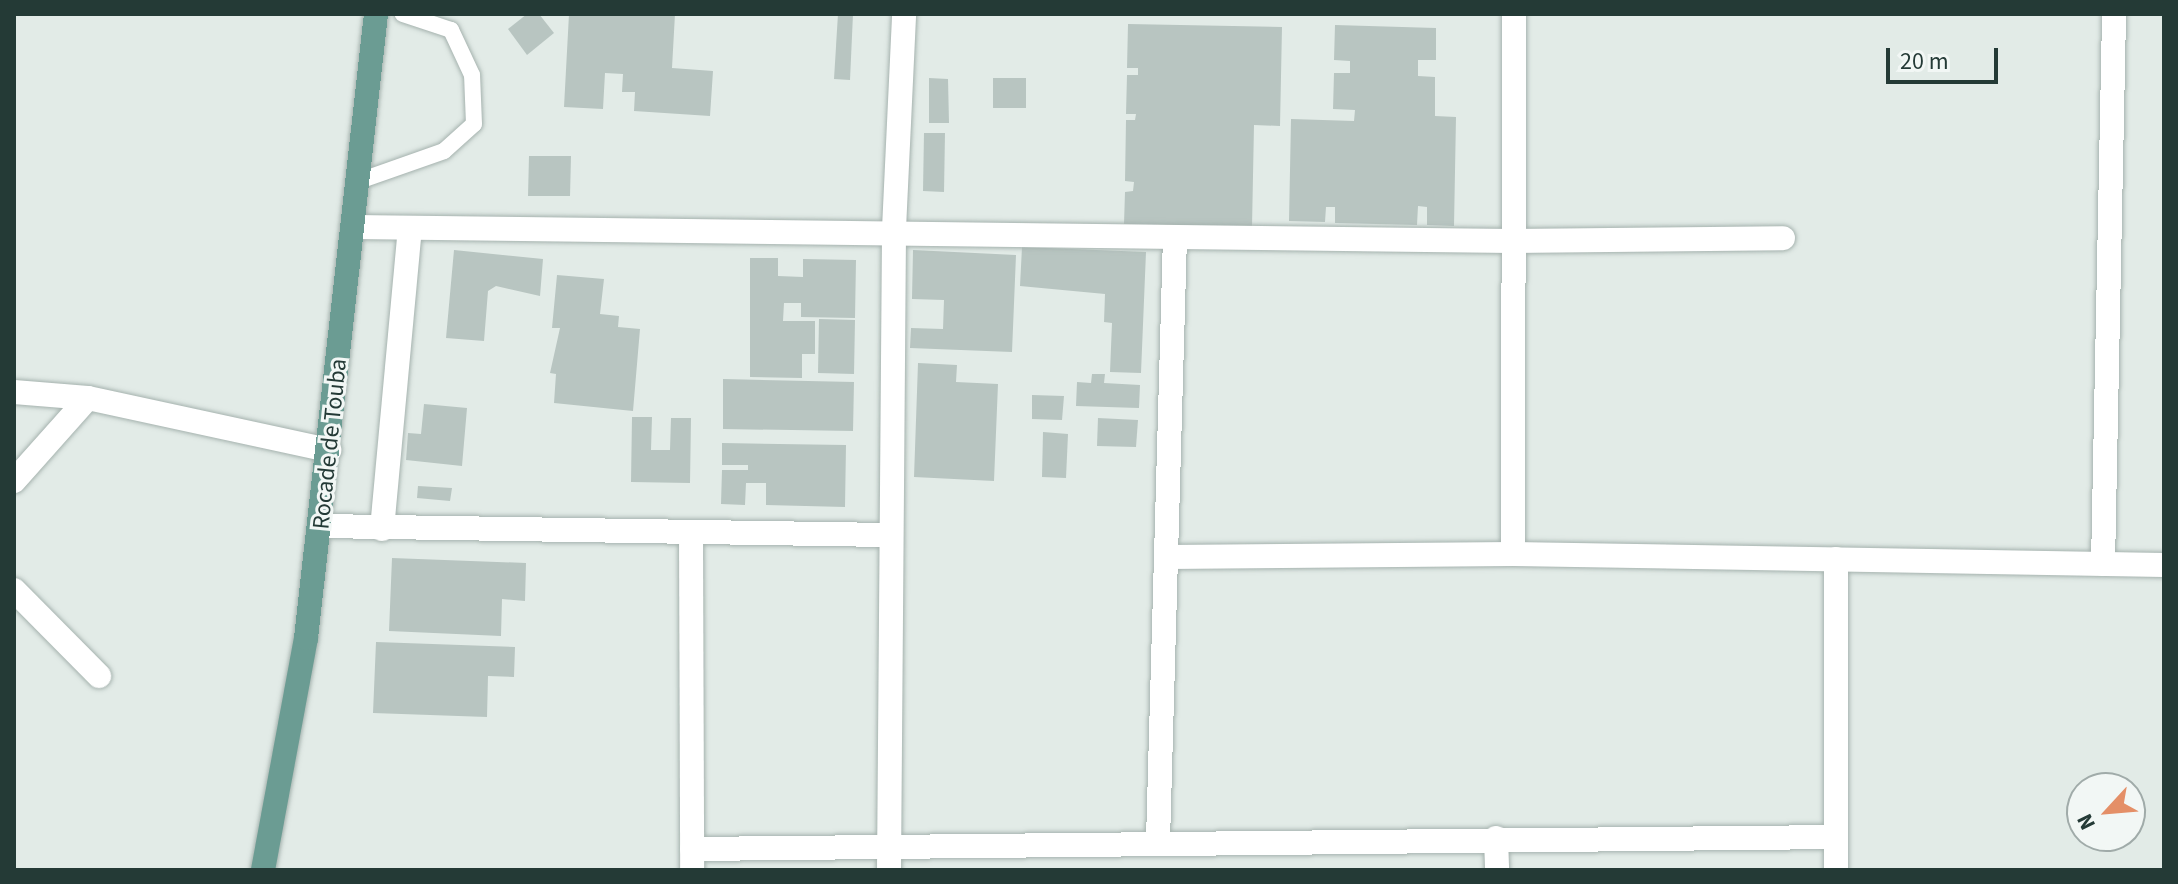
<!DOCTYPE html>
<html>
<head>
<meta charset="utf-8">
<style>
	body { margin:0 }
	#map { position:relative; width:2178px; height:884px; overflow:hidden; background:#e2ebe7; font-family:"Source Sans 3",sans-serif }
	div>[style] { position:absolute }
	[style*='--x'] { left:calc(var(--x)*1px); top:calc(var(--y)*1px); width:calc(var(--w)*1px); rotate:calc(var(--a)*1deg) }
	.building>* { inset:0; background:#b8c5c1 }
	.roads { filter:drop-shadow(0 0 2px #a5b2ae) drop-shadow(0 0 2px #a5b2ae) }
	.lane>* { height:16px; margin:-8px; padding:0 8px; transform-origin:8px; border-radius:8px; background:#fff }
	.street>* { height:24px; margin:-12px; padding:0 12px; transform-origin:12px; border-radius:12px; background:#fff }
	.secondary>* { height:24px; margin:-12px; padding:0 12px; transform-origin:12px; border-radius:12px; background:#fff }
	.primary>* { height:24px; margin:-12px; padding:0 12px; transform-origin:12px; border-radius:12px; background:#6b9c93 }
	span { translate:-50% -50%; white-space:nowrap; text-align:center; line-height:1.15; -webkit-text-stroke:6px #f2f7f5; paint-order:stroke }
	.street-label { font-size:24px; color:#243a36 }
	.frame { position:absolute; inset:0; border:16px solid #243a36; pointer-events:none }
	.north { position:absolute; left:2066px; top:772px; width:80px; height:80px; box-sizing:border-box; background:#f2f7f5; border:2px solid #a0aba9; border-radius:50%; rotate:244deg; font-size:22px; font-weight:700; line-height:32px; text-align:center; color:#243a36 }
	.north::after { content:''; display:block; margin:auto; width:28px; height:36px; background:#e48f67; clip-path:polygon(50% 0,100% 100%,50% 72%,0 100%) }
	.scale { position:absolute; left:1886px; top:48px; width:112px; height:36px; box-sizing:border-box; border:4px solid #243a36; border-top:0; padding-left:10px; font-size:24px; line-height:28px; white-space:nowrap; color:#243a36; -webkit-text-stroke:6px #f2f7f5; paint-order:stroke }
</style>
</head>
<body>
<div id="map">
	<div class="building">
		<div style="clip-path:polygon(527px 14px,539px 14px,554px 33px,527px 55px,508px 29px)"></div>
		<div style="clip-path:polygon(569px 14px,675px 14px,672px 68px,713px 71px,710px 116px,634px 111px,635px 92px,622px 92px,623px 74px,605px 73px,603px 109px,564px 107px)"></div>
		<div style="clip-path:polygon(838px 14px,853px 14px,850px 80px,834px 79px)"></div>
		<div style="clip-path:polygon(1128px 24px,1282px 27px,1280px 126px,1254px 125px,1252px 227px,1124px 224px,1125px 192px,1133px 191px,1134px 182px,1125px 181px,1126px 120px,1135px 120px,1136px 114px,1126px 114px,1127px 75px,1138px 75px,1138px 68px,1127px 68px)"></div>
		<div style="clip-path:polygon(1335px 25px,1436px 28px,1436px 60px,1418px 60px,1418px 76px,1435px 77px,1435px 116px,1456px 117px,1454px 226px,1427px 225px,1427px 207px,1418px 206px,1417px 225px,1335px 223px,1335px 207px,1326px 207px,1325px 222px,1289px 221px,1291px 119px,1354px 121px,1355px 110px,1333px 109px,1334px 73px,1350px 73px,1350px 61px,1334px 60px)"></div>
		<div style="clip-path:polygon(929px 78px,948px 79px,949px 123px,929px 123px)"></div>
		<div style="clip-path:polygon(993px 78px,1026px 78px,1026px 108px,993px 108px)"></div>
		<div style="clip-path:polygon(924px 133px,945px 133px,944px 192px,923px 191px)"></div>
		<div style="clip-path:polygon(529px 156px,571px 156px,570px 196px,528px 196px)"></div>
		<div style="clip-path:polygon(1022px 247px,1146px 252px,1141px 373px,1110px 372px,1112px 323px,1104px 322px,1105px 294px,1020px 286px)"></div>
		<div style="clip-path:polygon(454px 250px,543px 259px,540px 296px,496px 286px,488px 291px,484px 341px,446px 338px)"></div>
		<div style="clip-path:polygon(913px 250px,1016px 255px,1012px 352px,910px 348px,911px 328px,943px 329px,944px 300px,912px 299px)"></div>
		<div style="clip-path:polygon(750px 258px,778px 258px,778px 276px,803px 277px,803px 259px,856px 260px,855px 318px,801px 317px,801px 303px,784px 303px,783px 321px,815px 321px,815px 354px,802px 354px,802px 378px,750px 377px)"></div>
		<div style="clip-path:polygon(557px 275px,604px 279px,600px 314px,619px 316px,618px 327px,640px 329px,633px 411px,554px 403px,556px 374px,550px 373px,560px 328px,552px 328px)"></div>
		<div style="clip-path:polygon(819px 319px,855px 320px,854px 374px,818px 373px)"></div>
		<div style="clip-path:polygon(918px 363px,957px 365px,956px 382px,998px 384px,994px 481px,914px 477px)"></div>
		<div style="clip-path:polygon(1092px 374px,1105px 374px,1104px 383px,1140px 385px,1139px 408px,1076px 406px,1077px 382px,1091px 383px)"></div>
		<div style="clip-path:polygon(723px 379px,854px 382px,853px 431px,723px 429px)"></div>
		<div style="clip-path:polygon(1032px 395px,1064px 396px,1062px 420px,1032px 419px)"></div>
		<div style="clip-path:polygon(424px 404px,467px 408px,462px 466px,406px 460px,408px 433px,421px 434px)"></div>
		<div style="clip-path:polygon(632px 417px,652px 417px,651px 450px,670px 450px,671px 418px,691px 418px,690px 483px,631px 482px)"></div>
		<div style="clip-path:polygon(1098px 418px,1138px 420px,1136px 447px,1097px 446px)"></div>
		<div style="clip-path:polygon(1043px 432px,1068px 434px,1066px 478px,1042px 477px)"></div>
		<div style="clip-path:polygon(722px 443px,846px 445px,845px 507px,766px 505px,766px 483px,746px 483px,745px 505px,721px 504px,722px 470px,748px 470px,748px 465px,722px 465px)"></div>
		<div style="clip-path:polygon(418px 486px,452px 488px,450px 501px,417px 498px)"></div>
		<div style="clip-path:polygon(392px 558px,526px 563px,525px 601px,502px 599px,501px 636px,389px 631px)"></div>
		<div style="clip-path:polygon(376px 642px,515px 647px,514px 677px,488px 676px,487px 717px,373px 713px)"></div>
	</div>
	<div class="roads">
		<div class="lane">
			<div style="--x:359;--y:181;--w:90;--a:-19.4"></div>
			<div style="--x:444;--y:151;--w:40;--a:-42"></div>
			<div style="--x:474;--y:124;--w:49;--a:-92.3"></div>
			<div style="--x:472;--y:75;--w:50;--a:-115"></div>
			<div style="--x:451;--y:30;--w:51;--a:-161.6"></div>
		</div>
		<div class="street">
			<div style="--x:354;--y:227;--w:1158;--a:0.69"></div>
			<div style="--x:1512;--y:241;--w:271;--a:-0.6"></div>
			<div style="--x:14;--y:481;--w:111;--a:-48.3"></div>
			<div style="--x:321;--y:526;--w:568;--a:0.91"></div>
			<div style="--x:382;--y:529;--w:302;--a:-84.7"></div>
			<div style="--x:691;--y:533;--w:337;--a:89.8"></div>
			<div style="--x:1513;--y:554;--w:540;--a:-89.89"></div>
			<div style="--x:1168;--y:557;--w:345;--a:-0.5"></div>
			<div style="--x:1513;--y:554;--w:651;--a:0.97"></div>
			<div style="--x:2103;--y:564;--w:550;--a:-88.85"></div>
			<div style="--x:14;--y:590;--w:121;--a:45.3"></div>
			<div style="--x:1496;--y:838;--w:32;--a:88"></div>
			<div style="--x:1158;--y:841;--w:604;--a:-88.39"></div>
			<div style="--x:692;--y:849;--w:1144;--a:-0.6"></div>
			<div style="--x:889;--y:870;--w:641;--a:-89.55"></div>
			<div style="--x:894;--y:229;--w:215;--a:-87.3"></div>
			<div style="--x:1836;--y:870;--w:311;--a:-90"></div>
		</div>
		<div class="secondary">
			<div style="--x:14;--y:392;--w:74;--a:4.6"></div>
			<div style="--x:88;--y:398;--w:247;--a:12.2"></div>
		</div>
		<div class="primary">
			<div style="--x:263;--y:870;--w:236;--a:-79.5"></div>
			<div style="--x:306;--y:638;--w:628;--a:-83.6"></div>
		</div>
	</div>
	<div class="street-label">
		<span style="left:330px;top:444px;rotate:-84deg">Rocade de Touba</span>
	</div>
	<div class="frame"></div>
	<div class="north">N</div>
	<div class="scale">20 m</div>
</div>
</body>
</html>
